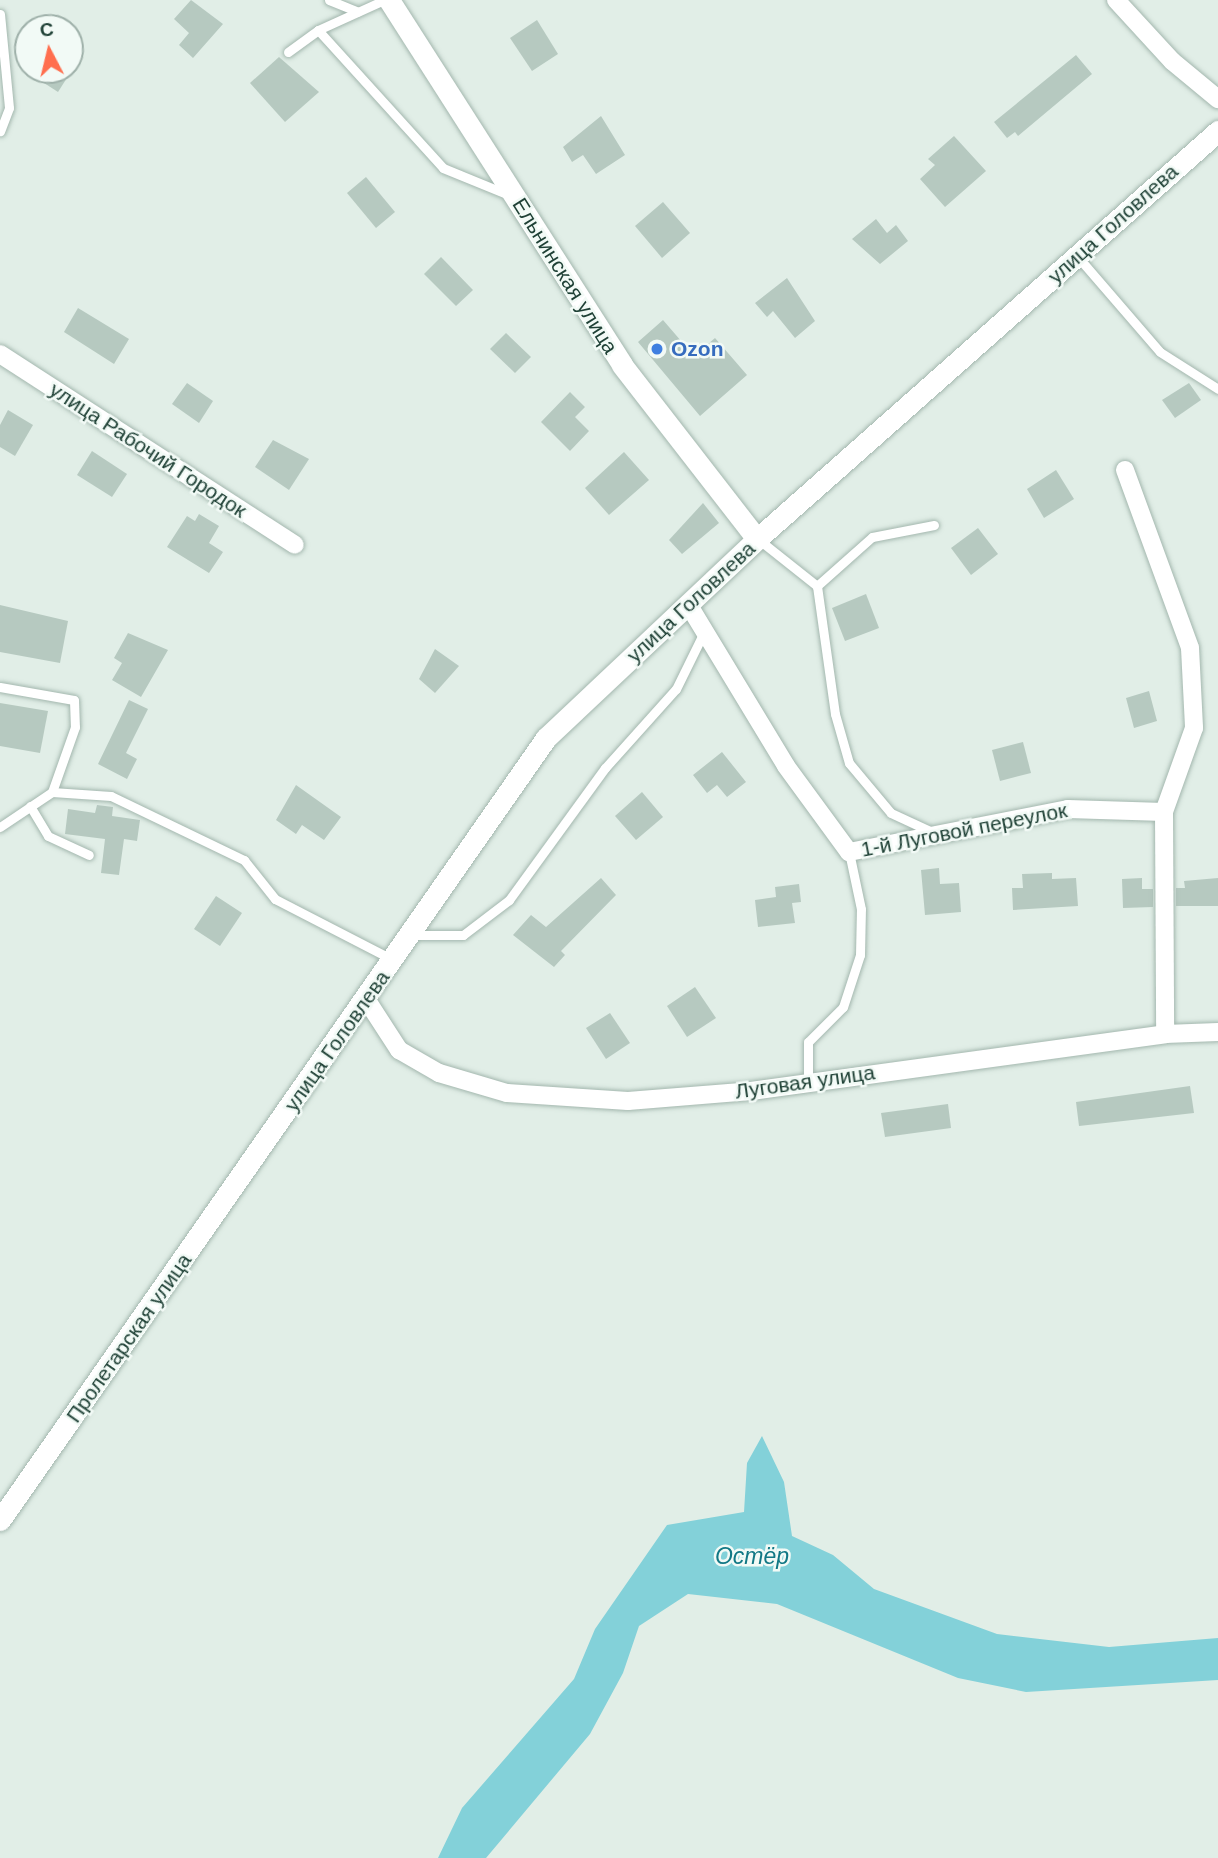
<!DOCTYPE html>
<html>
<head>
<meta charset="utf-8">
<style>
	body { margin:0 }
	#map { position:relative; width:1218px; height:1858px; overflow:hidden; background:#e1eee7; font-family:Helvetica,sans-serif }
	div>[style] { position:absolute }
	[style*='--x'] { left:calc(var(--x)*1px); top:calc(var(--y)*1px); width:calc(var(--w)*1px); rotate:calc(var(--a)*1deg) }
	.water>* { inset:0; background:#83d1d9 }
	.building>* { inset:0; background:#b6c9c0 }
	.roads { filter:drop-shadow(0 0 2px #a3b7ae) drop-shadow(0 0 2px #a3b7ae) }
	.service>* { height:9px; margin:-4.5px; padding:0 4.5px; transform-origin:4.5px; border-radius:4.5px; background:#fff }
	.minor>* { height:18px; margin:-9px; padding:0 9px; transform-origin:9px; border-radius:9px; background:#fff }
	.secondary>* { height:21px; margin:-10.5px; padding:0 10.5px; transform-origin:10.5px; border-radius:10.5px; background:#fff }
	.dots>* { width:19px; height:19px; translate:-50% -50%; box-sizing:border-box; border:4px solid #f2faf6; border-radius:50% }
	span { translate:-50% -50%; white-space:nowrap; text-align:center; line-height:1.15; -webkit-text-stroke:5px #f2faf6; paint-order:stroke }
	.street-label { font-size:21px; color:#1f4136 }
	.shop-label { font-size:21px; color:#366cbe; font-weight:700 }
	.left { translate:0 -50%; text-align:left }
	.water-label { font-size:23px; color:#117885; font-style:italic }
	.north { position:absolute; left:14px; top:14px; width:70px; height:70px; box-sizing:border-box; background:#f2faf6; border:2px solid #9eb0a9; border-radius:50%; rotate:353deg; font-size:19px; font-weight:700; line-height:28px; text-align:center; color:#1f4136 }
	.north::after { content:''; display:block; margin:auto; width:24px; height:32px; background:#ff6e4e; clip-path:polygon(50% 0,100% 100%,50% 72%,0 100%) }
</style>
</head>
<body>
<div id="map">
	<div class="water">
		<div style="clip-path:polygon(762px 1436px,784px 1482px,792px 1536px,833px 1555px,874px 1589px,997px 1634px,1109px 1647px,1218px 1638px,1218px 1680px,1026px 1692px,958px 1678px,777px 1604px,688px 1594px,639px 1626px,623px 1673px,590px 1734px,486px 1858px,438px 1858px,462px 1808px,574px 1679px,595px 1629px,667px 1525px,744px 1512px,747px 1463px)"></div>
	</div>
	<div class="building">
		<div style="clip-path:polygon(191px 0,223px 24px,193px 58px,179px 45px,189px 33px,174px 19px)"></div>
		<div style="clip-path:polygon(537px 20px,558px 54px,532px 71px,510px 38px)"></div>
		<div style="clip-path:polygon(1076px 55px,1092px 74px,1018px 136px,1015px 132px,1007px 138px,994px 122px)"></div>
		<div style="clip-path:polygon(279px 57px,319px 92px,285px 122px,250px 83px)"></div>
		<div style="clip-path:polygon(48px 70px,72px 70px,58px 92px,41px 81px)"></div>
		<div style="clip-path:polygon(601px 116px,625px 155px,596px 174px,583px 155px,572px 162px,563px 147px)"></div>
		<div style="clip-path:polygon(954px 136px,986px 171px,945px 207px,920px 179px,935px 165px,928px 159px)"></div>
		<div style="clip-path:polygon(366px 177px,395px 212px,376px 228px,347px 193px)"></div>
		<div style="clip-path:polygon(663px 202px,690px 233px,662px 258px,635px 226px)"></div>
		<div style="clip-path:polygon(876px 219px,887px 233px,896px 225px,908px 241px,880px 264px,852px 239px)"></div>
		<div style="clip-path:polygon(441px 257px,473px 290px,456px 306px,424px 274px)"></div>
		<div style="clip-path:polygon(787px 278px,815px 321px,795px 338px,773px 311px,767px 317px,755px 303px)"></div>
		<div style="clip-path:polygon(78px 308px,129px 339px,114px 364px,64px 332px)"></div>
		<div style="clip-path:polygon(663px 320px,694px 356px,715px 338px,747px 375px,700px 416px,638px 342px)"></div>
		<div style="clip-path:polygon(506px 333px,531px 357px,515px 373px,490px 349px)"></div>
		<div style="clip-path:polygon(187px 383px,213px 401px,199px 423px,172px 404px)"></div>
		<div style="clip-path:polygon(1189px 383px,1201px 400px,1175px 418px,1162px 400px)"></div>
		<div style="clip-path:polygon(570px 392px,585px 407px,575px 417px,589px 431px,570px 451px,541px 422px)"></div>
		<div style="clip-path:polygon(8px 410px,33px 425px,15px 456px,0 447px,0 425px)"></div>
		<div style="clip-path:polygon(273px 440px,309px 459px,289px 490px,255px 467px)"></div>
		<div style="clip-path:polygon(92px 451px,127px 474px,112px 497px,77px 475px)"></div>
		<div style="clip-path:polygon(624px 452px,649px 480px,609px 515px,585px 488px)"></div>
		<div style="clip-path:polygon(1056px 470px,1074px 499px,1044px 518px,1027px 489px)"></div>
		<div style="clip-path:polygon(703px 503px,719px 523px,682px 554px,669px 540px)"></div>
		<div style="clip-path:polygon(199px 514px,219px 526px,209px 543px,223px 552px,209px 573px,167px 547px,187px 516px,195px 521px)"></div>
		<div style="clip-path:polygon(978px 528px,998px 554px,971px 575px,951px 548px)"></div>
		<div style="clip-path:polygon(866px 594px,879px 628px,845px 641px,832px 608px)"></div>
		<div style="clip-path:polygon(0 605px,68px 621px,60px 663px,0 652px)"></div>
		<div style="clip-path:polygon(128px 633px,168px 650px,141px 697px,112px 680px,122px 663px,114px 658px)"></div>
		<div style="clip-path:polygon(435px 649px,459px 666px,435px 693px,419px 679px)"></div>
		<div style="clip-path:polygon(1149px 691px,1157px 721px,1134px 728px,1126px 698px)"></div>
		<div style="clip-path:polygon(129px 700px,148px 709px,126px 753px,137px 759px,127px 779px,98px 764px)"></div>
		<div style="clip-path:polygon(0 703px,48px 711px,40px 753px,0 746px)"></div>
		<div style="clip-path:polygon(1023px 742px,1031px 773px,1000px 781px,992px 750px)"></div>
		<div style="clip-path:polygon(722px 752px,746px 782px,727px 797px,717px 785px,707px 793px,693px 775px)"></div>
		<div style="clip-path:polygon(296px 785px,341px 817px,324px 840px,302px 825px,296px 834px,276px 820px)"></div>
		<div style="clip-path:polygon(642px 792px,663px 817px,636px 840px,615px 816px)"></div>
		<div style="clip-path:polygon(97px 805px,113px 807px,112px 816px,140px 820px,137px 841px,124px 839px,119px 875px,101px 873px,105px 839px,65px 834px,68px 809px,95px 813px)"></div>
		<div style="clip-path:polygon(939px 868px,940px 884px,959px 883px,961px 912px,925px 915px,921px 870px)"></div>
		<div style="clip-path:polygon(1052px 873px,1052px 879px,1076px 878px,1078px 906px,1013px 910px,1012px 888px,1023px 888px,1022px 874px)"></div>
		<div style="clip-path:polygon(601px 878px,616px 895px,561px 951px,565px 955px,554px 967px,513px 935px,531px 915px,546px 927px)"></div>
		<div style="clip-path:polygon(1142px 878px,1142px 889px,1153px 889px,1153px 907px,1123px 908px,1122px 879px)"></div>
		<div style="clip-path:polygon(1218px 878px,1218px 906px,1176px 906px,1176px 888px,1185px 888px,1184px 881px)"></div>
		<div style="clip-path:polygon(799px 884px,801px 902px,792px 903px,795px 923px,758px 927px,755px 900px,776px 897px,775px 887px)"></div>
		<div style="clip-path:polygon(216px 896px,242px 913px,220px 946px,194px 929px)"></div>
		<div style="clip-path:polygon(695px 987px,716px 1018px,687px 1037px,667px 1006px)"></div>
		<div style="clip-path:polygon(610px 1013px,630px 1043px,606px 1059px,586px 1028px)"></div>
		<div style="clip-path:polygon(1190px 1086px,1194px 1113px,1079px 1126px,1076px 1102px)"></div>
		<div style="clip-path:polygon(948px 1104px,951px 1128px,885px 1137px,881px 1113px)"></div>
	</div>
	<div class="roads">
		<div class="service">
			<div style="--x:329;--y:0;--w:31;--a:22"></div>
			<div style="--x:0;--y:14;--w:94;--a:84.5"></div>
			<div style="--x:9;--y:108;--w:25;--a:111"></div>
			<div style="--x:318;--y:30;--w:186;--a:47.8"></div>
			<div style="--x:443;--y:168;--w:71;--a:22.2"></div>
			<div style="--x:288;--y:52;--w:37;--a:-36"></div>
			<div style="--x:318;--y:30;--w:72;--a:-24.4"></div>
			<div style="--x:1078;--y:257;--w:125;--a:49.2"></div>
			<div style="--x:1160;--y:352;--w:69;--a:32.5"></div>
			<div style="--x:934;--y:525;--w:63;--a:169"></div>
			<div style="--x:872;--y:537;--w:74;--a:138.3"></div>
			<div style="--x:817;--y:586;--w:129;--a:82"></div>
			<div style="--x:835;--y:714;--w:51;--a:74.1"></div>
			<div style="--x:849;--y:763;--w:65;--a:50"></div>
			<div style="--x:891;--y:813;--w:47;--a:24.9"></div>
			<div style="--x:758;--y:539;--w:75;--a:38.5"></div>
			<div style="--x:0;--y:687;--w:75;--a:10"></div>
			<div style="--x:74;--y:700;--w:27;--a:88"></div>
			<div style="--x:75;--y:727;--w:69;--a:109.5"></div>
			<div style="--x:52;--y:792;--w:63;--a:146.1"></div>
			<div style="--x:52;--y:792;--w:59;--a:3.9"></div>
			<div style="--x:111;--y:796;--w:148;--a:25.7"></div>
			<div style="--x:244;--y:860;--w:50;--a:51.5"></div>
			<div style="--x:275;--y:899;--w:131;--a:27.3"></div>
			<div style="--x:30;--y:806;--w:35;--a:59"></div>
			<div style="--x:48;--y:836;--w:45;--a:24.9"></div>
			<div style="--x:412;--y:935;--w:51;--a:0"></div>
			<div style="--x:463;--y:935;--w:58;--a:-37.3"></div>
			<div style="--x:509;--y:900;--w:163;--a:-54"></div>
			<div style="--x:605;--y:768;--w:106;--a:-48.1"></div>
			<div style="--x:676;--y:689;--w:64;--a:-63.8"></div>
			<div style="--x:808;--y:1083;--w:41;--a:-90"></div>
			<div style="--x:808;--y:1042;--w:49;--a:-45"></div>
			<div style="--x:843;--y:1007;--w:55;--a:-71.9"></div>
			<div style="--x:860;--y:955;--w:46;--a:-88.8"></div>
			<div style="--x:861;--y:909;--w:58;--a:-101.9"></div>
		</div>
		<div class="minor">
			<div style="--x:1116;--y:0;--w:83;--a:47.4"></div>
			<div style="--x:1172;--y:61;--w:60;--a:39.6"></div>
			<div style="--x:0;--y:354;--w:351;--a:32.9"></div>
			<div style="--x:1125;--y:470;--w:189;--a:69.9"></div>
			<div style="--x:1190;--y:648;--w:80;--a:87.1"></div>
			<div style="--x:1194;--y:728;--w:89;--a:109.7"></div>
			<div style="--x:1164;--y:812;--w:222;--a:89.7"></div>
			<div style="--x:688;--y:604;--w:189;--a:58.8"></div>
			<div style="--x:786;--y:766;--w:107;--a:53.8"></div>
			<div style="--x:849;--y:852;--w:223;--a:-11.1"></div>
			<div style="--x:1068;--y:809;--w:96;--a:1.8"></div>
			<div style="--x:366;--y:999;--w:61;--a:57.1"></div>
			<div style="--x:399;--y:1050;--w:46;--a:29.9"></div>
			<div style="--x:439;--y:1073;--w:71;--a:16.4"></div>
			<div style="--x:507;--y:1093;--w:121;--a:3.8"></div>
			<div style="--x:628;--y:1101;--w:123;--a:-4.6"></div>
			<div style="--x:751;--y:1091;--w:418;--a:-7.8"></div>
			<div style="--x:1165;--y:1034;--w:53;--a:-2.2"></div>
		</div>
		<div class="secondary">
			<div style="--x:389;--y:0;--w:433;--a:57.4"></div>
			<div style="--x:622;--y:365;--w:220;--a:52.2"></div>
			<div style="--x:0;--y:1520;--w:954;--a:-55.08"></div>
			<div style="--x:546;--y:738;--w:290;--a:-43.3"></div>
			<div style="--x:757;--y:539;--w:616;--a:-41.51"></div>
		</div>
	</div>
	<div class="dots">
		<div style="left:657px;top:349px;background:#3f7fe0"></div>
	</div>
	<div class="street-label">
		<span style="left:1113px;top:224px;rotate:-42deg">улица Головлева</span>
		<span style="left:565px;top:276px;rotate:58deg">Ельнинская улица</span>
		<span style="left:148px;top:450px;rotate:33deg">улица Рабочий Городок</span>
		<span style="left:691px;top:602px;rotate:-43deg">улица Головлева</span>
		<span style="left:964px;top:830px;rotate:-11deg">1-й Луговой переулок</span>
		<span style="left:337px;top:1041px;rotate:-55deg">улица Головлева</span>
		<span style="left:805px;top:1082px;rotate:-8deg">Луговая улица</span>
		<span style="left:129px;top:1338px;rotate:-55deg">Пролетарская улица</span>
	</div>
	<div class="shop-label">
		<span class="left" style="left:671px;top:349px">Ozon</span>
	</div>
	<div class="water-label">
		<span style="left:752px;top:1556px">Остёр</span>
	</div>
	<div class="north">С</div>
</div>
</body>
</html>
